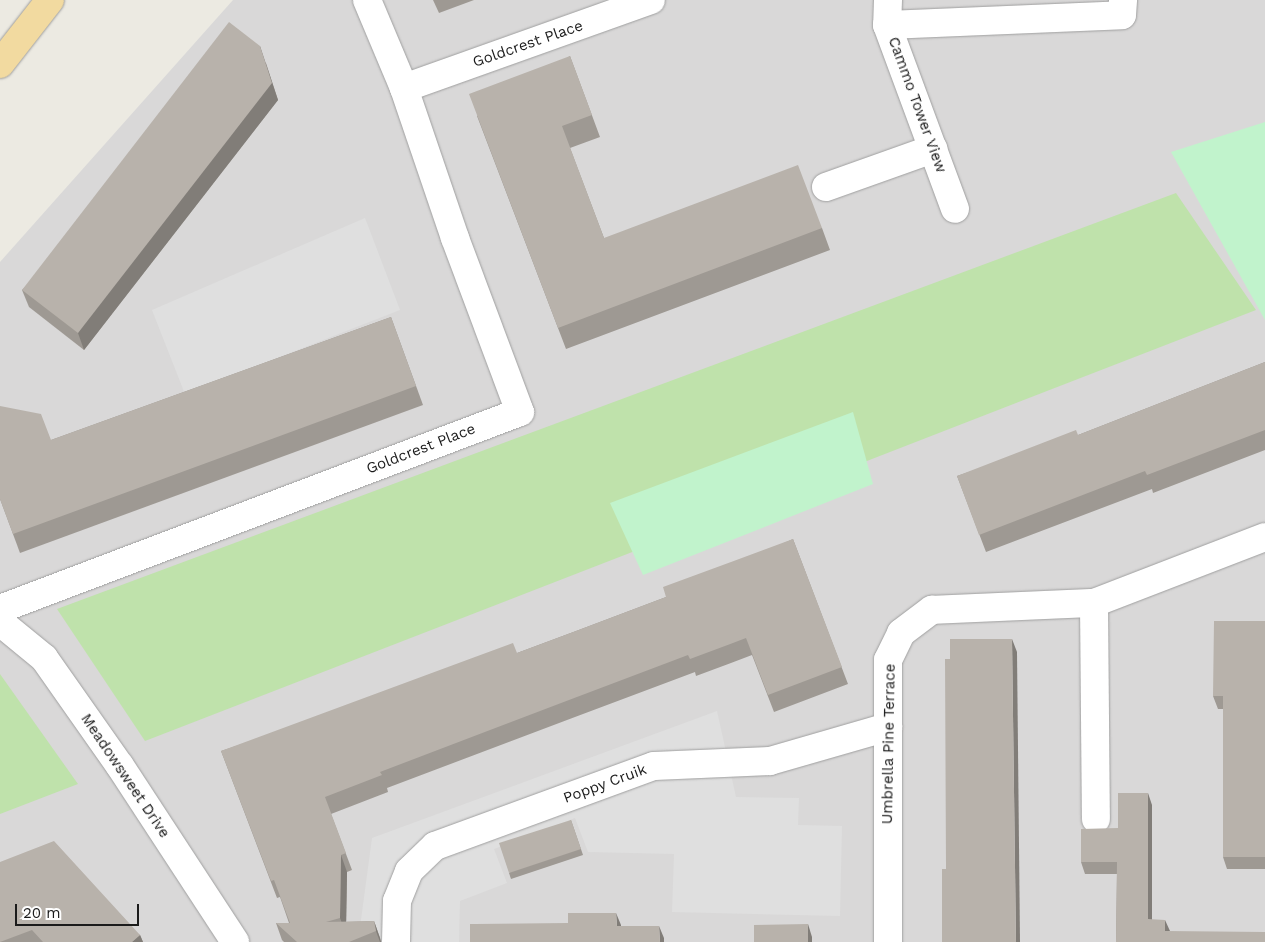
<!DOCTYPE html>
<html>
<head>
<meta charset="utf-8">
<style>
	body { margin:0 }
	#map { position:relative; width:1265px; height:942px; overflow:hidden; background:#eceae2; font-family:"Work Sans",sans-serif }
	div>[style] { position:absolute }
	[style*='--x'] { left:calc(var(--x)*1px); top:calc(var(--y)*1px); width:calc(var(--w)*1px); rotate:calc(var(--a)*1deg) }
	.residential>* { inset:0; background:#d9d8d8 }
	.grass>* { inset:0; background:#bfe2ab }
	.park>* { inset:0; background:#c1f3cc }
	.parking>* { inset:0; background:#dfdfdf }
	.roads { filter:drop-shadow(0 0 1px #9f9f9f) drop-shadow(0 0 1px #9f9f9f) }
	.minor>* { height:28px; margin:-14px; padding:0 14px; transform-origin:14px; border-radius:14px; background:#fff }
	.major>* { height:28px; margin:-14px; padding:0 14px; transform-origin:14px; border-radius:14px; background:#f2daa0 }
	.wall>* { inset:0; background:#9e9993 }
	.shaded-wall>* { inset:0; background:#817d78 }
	.building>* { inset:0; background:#b8b2ab }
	span { translate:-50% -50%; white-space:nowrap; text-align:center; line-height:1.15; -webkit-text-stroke:4px #fff; paint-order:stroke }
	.street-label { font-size:15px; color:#1b1b1b }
	.scale { position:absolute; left:15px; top:904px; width:124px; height:22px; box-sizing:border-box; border:2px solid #1b1b1b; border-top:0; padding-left:6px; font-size:15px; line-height:18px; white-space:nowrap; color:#1b1b1b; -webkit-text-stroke:4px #fff; paint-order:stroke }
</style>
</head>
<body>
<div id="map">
	<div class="residential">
		<div style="clip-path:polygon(233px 0,1265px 0,1265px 942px,0 942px,0 262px)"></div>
	</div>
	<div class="grass">
		<div style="clip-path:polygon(1176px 193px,1256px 310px,145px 741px,57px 609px)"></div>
		<div style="clip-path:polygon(0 674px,78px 784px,0 814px)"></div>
	</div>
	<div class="park">
		<div style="clip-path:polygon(1265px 122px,1265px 320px,1171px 152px)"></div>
		<div style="clip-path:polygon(853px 412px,873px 484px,643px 575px,610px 503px)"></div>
	</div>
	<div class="parking">
		<div style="clip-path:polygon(365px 218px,400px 310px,185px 394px,152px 310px)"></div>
		<div style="clip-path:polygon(717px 711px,736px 797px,799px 798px,798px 825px,842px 826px,840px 916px,672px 912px,674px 854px,588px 852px,575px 818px,494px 849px,507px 883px,460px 901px,459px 942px,358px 942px,372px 838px)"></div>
	</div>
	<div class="roads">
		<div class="minor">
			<div style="--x:367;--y:0;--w:95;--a:67.2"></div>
			<div style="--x:888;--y:0;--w:25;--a:92"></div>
			<div style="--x:887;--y:25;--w:196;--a:69.7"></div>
			<div style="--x:887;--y:25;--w:235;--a:-2.4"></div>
			<div style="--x:1122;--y:15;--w:15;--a:-86"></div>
			<div style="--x:826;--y:187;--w:114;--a:-19.6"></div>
			<div style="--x:1094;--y:603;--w:216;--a:89.5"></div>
			<div style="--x:0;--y:609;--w:556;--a:-20.75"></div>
			<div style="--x:520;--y:412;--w:186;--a:-110.5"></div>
			<div style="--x:455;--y:238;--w:158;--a:-108.8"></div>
			<div style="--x:404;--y:88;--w:262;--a:-19.6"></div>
			<div style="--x:0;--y:622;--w:57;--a:39.3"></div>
			<div style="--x:44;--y:658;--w:132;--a:54.9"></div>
			<div style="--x:120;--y:766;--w:210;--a:56.8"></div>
			<div style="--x:396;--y:942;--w:41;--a:-88.6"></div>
			<div style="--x:397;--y:901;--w:32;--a:-68"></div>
			<div style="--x:409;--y:871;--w:36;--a:-44"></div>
			<div style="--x:435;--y:846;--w:233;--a:-20.1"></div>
			<div style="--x:654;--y:766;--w:116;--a:-2.5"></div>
			<div style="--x:770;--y:761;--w:123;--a:-16.1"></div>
			<div style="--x:888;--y:942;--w:282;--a:-90"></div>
			<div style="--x:888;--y:660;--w:30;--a:-64"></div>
			<div style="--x:901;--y:633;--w:39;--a:-37"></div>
			<div style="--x:932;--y:610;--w:162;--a:-2.5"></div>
			<div style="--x:1094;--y:603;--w:183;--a:-21.1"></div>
		</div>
		<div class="major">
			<div style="--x:0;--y:64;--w:81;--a:-52"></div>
		</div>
	</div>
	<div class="wall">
		<div style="clip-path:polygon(433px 0,474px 0,439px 13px)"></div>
		<div style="clip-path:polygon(570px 56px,600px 137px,570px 148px,604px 238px,822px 228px,830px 250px,566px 349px,477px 116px)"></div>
		<div style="clip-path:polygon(266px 63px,278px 100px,84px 350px,29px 307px,22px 290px)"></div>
		<div style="clip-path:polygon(391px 317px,423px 405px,20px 553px,0 499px,51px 440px)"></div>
		<div style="clip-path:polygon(1265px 362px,1265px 450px,1153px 493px,1152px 489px,986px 552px,957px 476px,1078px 435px)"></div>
		<div style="clip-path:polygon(793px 539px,848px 684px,774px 712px,752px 655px,696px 676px,695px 672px,575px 717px,387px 788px,388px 792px,331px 814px,352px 870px,347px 872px,346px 922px,374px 921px,380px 938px,381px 942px,284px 942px,282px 940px,276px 923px,289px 923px,280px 897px,277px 898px,221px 751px,517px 653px,576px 631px,666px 597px)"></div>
		<div style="clip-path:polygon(1265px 621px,1265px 869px,1227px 869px,1223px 857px,1223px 709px,1218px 709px,1213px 696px)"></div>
		<div style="clip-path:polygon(1152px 805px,1116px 942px,1117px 874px,1085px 874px,1081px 862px,1118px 828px)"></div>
		<div style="clip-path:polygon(571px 820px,583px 855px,511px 879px,509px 873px)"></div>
		<div style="clip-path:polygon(0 862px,140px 935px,143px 942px,0 942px)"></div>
	</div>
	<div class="shaded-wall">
		<div style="clip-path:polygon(260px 46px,278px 100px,84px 350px,78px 333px)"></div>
		<div style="clip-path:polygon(1012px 639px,1017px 652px,1020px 942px,1016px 942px)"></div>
		<div style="clip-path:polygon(1148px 793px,1152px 805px,1152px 931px,1148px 919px)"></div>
		<div style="clip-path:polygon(341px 855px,347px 872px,346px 934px,340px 918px)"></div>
		<div style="clip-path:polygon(616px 913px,621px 925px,621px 939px,617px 926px)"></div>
		<div style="clip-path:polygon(1165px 920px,1170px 931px,1165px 931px)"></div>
		<div style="clip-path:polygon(374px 921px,380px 938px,381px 942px,380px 942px,376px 931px)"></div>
		<div style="clip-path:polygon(808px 924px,812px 937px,812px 942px,808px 942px)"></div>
		<div style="clip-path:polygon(659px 926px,664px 938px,664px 942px,660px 942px)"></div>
		<div style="clip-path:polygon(140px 935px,143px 942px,132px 942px)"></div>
	</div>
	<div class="building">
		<div style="clip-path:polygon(229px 22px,260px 46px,272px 83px,78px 333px,22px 290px)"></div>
		<div style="clip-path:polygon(570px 56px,592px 115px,562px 126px,604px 238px,798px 165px,822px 228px,558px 328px,469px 94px)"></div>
		<div style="clip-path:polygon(391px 317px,416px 386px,13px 534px,0 499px,0 406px,41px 414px,51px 440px)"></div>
		<div style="clip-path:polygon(1265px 362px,1265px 430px,1147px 475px,1145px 471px,979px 535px,957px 476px,1076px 430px,1078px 435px)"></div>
		<div style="clip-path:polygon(793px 539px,842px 667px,768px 695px,746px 638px,690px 659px,688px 655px,569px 700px,380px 772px,382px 775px,325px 797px,346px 853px,341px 855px,340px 918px,326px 922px,374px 921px,376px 931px,349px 942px,297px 942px,276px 923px,290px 923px,274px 880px,271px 881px,221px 751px,513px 643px,517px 653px,576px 631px,666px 597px,663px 587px)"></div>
		<div style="clip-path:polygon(1214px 621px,1265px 621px,1265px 857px,1223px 857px,1223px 696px,1213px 696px)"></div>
		<div style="clip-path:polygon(950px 639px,1012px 639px,1016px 942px,942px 942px,942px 869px,946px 869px,945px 659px,950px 659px)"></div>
		<div style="clip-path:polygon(1118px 793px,1148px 793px,1148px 919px,1165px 920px,1165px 931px,1265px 932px,1265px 942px,1116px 942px,1117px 862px,1081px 862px,1081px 829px,1118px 828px)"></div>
		<div style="clip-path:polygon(571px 820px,581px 849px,509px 873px,499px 843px)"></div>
		<div style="clip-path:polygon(54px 841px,140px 935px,132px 942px,43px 942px,32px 930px,0 942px,0 862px)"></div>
		<div style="clip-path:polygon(568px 913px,616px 913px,617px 926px,659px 926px,660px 942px,470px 942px,470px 924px,568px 923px)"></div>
		<div style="clip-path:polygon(808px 924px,808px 942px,754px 942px,754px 925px)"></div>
	</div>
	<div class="street-label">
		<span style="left:528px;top:44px;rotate:-19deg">Goldcrest Place</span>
		<span style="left:917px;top:105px;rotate:70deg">Cammo Tower View</span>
		<span style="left:421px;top:449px;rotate:-21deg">Goldcrest Place</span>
		<span style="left:889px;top:744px;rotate:-89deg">Umbrella Pine Terrace</span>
		<span style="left:125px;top:776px;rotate:56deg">Meadowsweet Drive</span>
		<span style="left:605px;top:784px;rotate:-20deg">Poppy Cruik</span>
	</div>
	<div class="scale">20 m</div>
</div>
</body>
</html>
